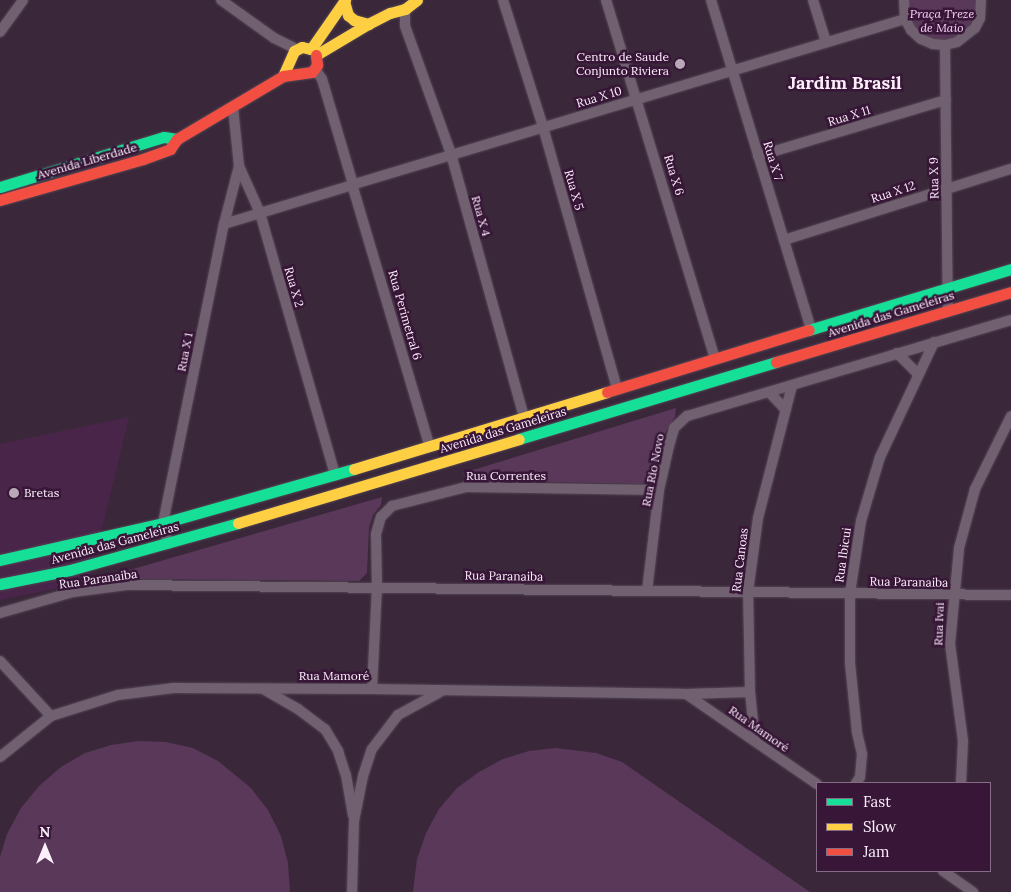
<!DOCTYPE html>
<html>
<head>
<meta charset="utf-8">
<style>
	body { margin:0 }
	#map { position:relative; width:1011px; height:892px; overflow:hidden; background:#3a283a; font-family:Lora,serif }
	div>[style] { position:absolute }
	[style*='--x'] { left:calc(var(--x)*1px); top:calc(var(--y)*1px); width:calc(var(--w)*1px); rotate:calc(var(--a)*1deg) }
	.built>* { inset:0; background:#4a254a }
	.green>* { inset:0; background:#593859 }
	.roads { filter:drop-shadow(0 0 1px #544654) drop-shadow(0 0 1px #544654) }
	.street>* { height:10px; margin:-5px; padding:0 5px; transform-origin:5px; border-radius:5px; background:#706070 }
	.fast>* { height:11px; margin:-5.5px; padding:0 5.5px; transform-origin:5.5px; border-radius:5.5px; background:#16e098 }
	.slow>* { height:11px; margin:-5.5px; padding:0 5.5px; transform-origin:5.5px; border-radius:5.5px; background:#ffcf43 }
	.jam>* { height:11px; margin:-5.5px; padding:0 5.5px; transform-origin:5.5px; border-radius:5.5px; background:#f24e42 }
	.dots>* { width:14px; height:14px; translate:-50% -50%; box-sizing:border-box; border:2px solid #371637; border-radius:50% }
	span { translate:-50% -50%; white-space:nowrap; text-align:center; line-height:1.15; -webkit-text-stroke:5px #371637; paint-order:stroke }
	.park-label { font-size:12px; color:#fcd2fb; font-style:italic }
	.poi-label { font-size:12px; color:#fdeffc }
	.right { translate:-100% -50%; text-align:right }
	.left { translate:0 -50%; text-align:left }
	.street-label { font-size:12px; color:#fdeffc }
	.district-label { font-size:18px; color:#fdeffc; font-weight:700 }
	.legend { position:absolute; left:816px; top:782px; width:175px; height:90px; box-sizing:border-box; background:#371637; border:1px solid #866d86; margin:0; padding:6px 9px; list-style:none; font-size:15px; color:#fdeffc }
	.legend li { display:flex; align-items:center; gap:10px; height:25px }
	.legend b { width:25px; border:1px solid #866d86 }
	.north { position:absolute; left:20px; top:822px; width:50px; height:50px; -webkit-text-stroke:4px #371637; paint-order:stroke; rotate:0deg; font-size:14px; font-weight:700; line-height:20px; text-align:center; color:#fdeffc }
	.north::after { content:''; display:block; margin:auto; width:18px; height:22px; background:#fdeffc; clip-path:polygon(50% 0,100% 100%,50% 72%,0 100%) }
</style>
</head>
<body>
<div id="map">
	<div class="built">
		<div style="clip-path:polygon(129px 417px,89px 582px,0 600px,0 444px)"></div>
	</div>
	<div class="green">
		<div style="clip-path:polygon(908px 0,976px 0,975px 18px,970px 28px,951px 40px,930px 39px,913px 25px,908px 15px)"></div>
		<div style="clip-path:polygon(676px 408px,675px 417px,661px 440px,656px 474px,645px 484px,466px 480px,463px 473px)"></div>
		<div style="clip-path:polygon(382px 497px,381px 505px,373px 515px,369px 527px,367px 573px,359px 581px,130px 579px,112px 575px)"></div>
		<div style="clip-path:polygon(138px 741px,166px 742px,193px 748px,218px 761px,251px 788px,268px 810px,281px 836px,288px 863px,290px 892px,0 892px,0 857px,7px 834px,21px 808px,39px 786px,61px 767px,85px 753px,111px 745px)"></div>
		<div style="clip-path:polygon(556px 748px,596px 753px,622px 762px,810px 892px,413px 892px,417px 859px,426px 833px,439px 809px,457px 788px,479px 772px,503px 759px,529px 751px)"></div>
	</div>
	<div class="roads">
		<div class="street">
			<div style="--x:221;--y:0;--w:65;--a:35.6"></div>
			<div style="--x:274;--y:38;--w:25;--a:26"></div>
			<div style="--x:503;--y:0;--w:133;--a:72.5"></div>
			<div style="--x:543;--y:127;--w:271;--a:74.2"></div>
			<div style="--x:606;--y:0;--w:374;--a:73.1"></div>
			<div style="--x:711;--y:0;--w:344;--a:73.1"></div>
			<div style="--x:813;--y:0;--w:44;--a:72.8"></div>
			<div style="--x:904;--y:0;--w:19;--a:87"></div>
			<div style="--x:905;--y:19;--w:13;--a:61"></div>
			<div style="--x:911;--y:30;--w:13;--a:42"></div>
			<div style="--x:921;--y:39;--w:13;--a:23"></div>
			<div style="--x:933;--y:44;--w:12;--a:5"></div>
			<div style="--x:945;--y:45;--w:12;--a:-14"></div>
			<div style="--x:957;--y:42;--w:23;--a:-38"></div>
			<div style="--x:975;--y:28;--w:11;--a:-63"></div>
			<div style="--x:980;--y:18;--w:18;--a:-87"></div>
			<div style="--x:405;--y:9;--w:17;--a:90"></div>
			<div style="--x:405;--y:26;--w:136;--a:70.2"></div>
			<div style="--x:451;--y:154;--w:273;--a:74.5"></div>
			<div style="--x:0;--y:32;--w:39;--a:-54"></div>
			<div style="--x:945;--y:45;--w:266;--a:89.4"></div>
			<div style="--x:315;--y:69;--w:12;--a:55"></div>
			<div style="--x:322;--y:79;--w:106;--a:73.6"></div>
			<div style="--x:233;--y:107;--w:59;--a:84.2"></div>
			<div style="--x:239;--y:166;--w:51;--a:65.9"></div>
			<div style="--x:260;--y:213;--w:273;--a:74"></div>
			<div style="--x:758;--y:156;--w:196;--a:-16.6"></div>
			<div style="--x:358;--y:183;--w:571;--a:-16.69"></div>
			<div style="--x:354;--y:191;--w:267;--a:73.5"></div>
			<div style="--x:224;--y:224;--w:131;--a:-16.9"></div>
			<div style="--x:784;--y:240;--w:238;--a:-17.4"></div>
			<div style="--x:897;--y:353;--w:30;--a:45"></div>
			<div style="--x:770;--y:393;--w:23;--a:47"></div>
			<div style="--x:168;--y:544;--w:22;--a:-103"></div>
			<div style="--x:163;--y:523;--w:305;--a:-78.5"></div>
			<div style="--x:224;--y:224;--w:60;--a:-75.5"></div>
			<div style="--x:647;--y:591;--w:102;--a:-83.2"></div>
			<div style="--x:659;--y:490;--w:45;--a:-77.2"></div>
			<div style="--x:669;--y:446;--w:19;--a:-74"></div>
			<div style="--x:674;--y:428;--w:18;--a:-43"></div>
			<div style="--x:687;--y:416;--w:338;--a:-16.5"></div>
			<div style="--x:0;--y:613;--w:76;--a:-16"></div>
			<div style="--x:73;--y:592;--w:54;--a:-7.4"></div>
			<div style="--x:127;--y:585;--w:884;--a:0.65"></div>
			<div style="--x:0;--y:661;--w:75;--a:47.2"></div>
			<div style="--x:263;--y:689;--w:40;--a:29.7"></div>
			<div style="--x:298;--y:709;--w:34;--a:37"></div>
			<div style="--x:325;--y:729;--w:26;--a:59"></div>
			<div style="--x:338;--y:751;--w:25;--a:72"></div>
			<div style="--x:346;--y:775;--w:41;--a:80.1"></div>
			<div style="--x:372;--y:689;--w:102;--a:-87.2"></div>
			<div style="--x:377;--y:587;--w:53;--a:-91.1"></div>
			<div style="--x:376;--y:534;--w:18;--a:-74"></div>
			<div style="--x:381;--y:517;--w:16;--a:-45"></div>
			<div style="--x:392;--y:506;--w:76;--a:-14.4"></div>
			<div style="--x:466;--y:487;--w:193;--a:0.9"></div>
			<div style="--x:686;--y:694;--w:159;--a:34.5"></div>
			<div style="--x:755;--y:741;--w:49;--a:-95.8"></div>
			<div style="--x:750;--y:692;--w:100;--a:-91.1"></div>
			<div style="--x:748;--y:592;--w:75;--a:-82.3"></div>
			<div style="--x:758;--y:518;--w:136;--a:-75.6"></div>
			<div style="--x:0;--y:757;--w:65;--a:-38.8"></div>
			<div style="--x:51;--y:716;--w:70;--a:-17.4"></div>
			<div style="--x:118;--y:695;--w:56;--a:-7.1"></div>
			<div style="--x:174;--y:688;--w:198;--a:0.3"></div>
			<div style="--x:372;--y:689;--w:314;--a:0.9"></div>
			<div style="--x:686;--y:694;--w:64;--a:-1.8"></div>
			<div style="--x:856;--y:783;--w:7;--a:-56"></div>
			<div style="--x:860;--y:777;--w:23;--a:-85"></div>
			<div style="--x:862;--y:754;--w:23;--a:-103"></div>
			<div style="--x:857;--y:732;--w:69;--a:-95.8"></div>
			<div style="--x:850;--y:663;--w:70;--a:-90"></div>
			<div style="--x:850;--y:593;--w:73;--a:-81.3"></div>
			<div style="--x:861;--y:521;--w:67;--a:-73.5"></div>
			<div style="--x:880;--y:457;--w:127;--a:-64.8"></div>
			<div style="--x:961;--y:783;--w:42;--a:-87.3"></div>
			<div style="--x:963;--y:741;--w:98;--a:-97.6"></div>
			<div style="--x:950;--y:644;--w:96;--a:-84.6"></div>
			<div style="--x:959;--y:548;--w:61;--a:-74.8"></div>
			<div style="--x:975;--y:489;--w:81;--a:-63.7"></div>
			<div style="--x:943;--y:871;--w:37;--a:35"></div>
			<div style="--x:352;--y:892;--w:71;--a:-88.4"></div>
			<div style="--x:354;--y:821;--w:46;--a:-78.7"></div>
			<div style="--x:363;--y:776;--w:28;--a:-72"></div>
			<div style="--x:372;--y:749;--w:43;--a:-52.6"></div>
			<div style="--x:398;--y:715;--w:48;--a:-28.7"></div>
		</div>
		<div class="fast">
			<div style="--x:0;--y:187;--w:171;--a:-17"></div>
			<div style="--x:164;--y:137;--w:13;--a:9"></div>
			<div style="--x:809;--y:330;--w:211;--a:-16.8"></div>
			<div style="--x:519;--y:439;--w:268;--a:-16.7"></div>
			<div style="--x:0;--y:560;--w:167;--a:-12.8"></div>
			<div style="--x:163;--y:523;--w:198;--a:-15.8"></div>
			<div style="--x:0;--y:584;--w:71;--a:-11.3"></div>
			<div style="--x:70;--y:570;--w:174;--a:-15.6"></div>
		</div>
		<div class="slow">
			<div style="--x:344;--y:1;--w:15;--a:74"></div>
			<div style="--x:348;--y:15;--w:8;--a:40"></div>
			<div style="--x:354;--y:20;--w:15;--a:16"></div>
			<div style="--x:316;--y:55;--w:61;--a:-30.8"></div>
			<div style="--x:368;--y:24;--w:25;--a:-27"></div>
			<div style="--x:390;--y:13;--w:16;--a:-15"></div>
			<div style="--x:405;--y:9;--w:15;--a:-37"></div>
			<div style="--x:283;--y:76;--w:27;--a:-66"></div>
			<div style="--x:294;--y:51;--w:9;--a:-27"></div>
			<div style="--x:302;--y:47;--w:9;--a:13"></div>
			<div style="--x:311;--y:49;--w:60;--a:-55.2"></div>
			<div style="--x:354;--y:469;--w:264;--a:-16.9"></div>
			<div style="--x:238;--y:523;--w:293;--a:-16.6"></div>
		</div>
		<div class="jam">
			<div style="--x:0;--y:200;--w:149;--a:-16"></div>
			<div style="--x:143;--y:159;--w:29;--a:-20"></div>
			<div style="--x:170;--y:149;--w:12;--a:-55"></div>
			<div style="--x:177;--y:139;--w:123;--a:-30.7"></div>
			<div style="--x:283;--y:76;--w:29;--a:-8"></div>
			<div style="--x:312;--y:72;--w:9;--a:-54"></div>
			<div style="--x:317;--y:65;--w:10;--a:-96"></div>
			<div style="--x:776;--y:362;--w:245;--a:-16.6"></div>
			<div style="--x:607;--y:392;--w:211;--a:-17.1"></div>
		</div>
	</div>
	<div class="dots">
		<div style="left:680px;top:64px;background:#b9a9b8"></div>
		<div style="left:14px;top:493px;background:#b9a9b8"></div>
	</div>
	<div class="park-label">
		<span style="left:942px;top:21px">Praça Treze<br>de Maio</span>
	</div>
	<div class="poi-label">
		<span class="right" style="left:669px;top:64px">Centro de Saude<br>Conjunto Riviera</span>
		<span class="left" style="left:24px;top:493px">Bretas</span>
	</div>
	<div class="street-label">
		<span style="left:599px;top:97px;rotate:-17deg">Rua X 10</span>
		<span style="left:849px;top:116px;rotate:-17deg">Rua X 11</span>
		<span style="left:87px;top:161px;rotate:-16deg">Avenida Liberdade</span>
		<span style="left:773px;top:161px;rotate:73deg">Rua X 7</span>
		<span style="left:674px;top:175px;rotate:73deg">Rua X 6</span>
		<span style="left:934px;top:178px;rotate:-91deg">Rua X 9</span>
		<span style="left:574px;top:190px;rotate:74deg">Rua X 5</span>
		<span style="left:893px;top:192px;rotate:-18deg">Rua X 12</span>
		<span style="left:481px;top:216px;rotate:74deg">Rua X 4</span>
		<span style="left:294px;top:287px;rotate:74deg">Rua X 2</span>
		<span style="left:891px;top:314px;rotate:-17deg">Avenida das Gameleiras</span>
		<span style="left:405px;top:315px;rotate:74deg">Rua Perimetral 6</span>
		<span style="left:185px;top:352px;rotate:-79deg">Rua X 1</span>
		<span style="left:503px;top:430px;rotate:-17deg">Avenida das Gameleiras</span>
		<span style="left:653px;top:470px;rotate:-79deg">Rua Rio Novo</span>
		<span style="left:506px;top:476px">Rua Correntes</span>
		<span style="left:115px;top:543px;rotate:-15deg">Avenida das Gameleiras</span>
		<span style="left:843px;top:555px;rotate:-82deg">Rua Ibicui</span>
		<span style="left:740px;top:560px;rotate:-83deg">Rua Canoas</span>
		<span style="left:504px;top:576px;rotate:1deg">Rua Paranaiba</span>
		<span style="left:98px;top:579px;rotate:-8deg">Rua Paranaiba</span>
		<span style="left:909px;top:582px;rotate:1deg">Rua Paranaiba</span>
		<span style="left:939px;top:624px;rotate:-88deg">Rua Ivai</span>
		<span style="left:334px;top:676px">Rua Mamoré</span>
		<span style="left:759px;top:729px;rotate:35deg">Rua Mamoré</span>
	</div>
	<div class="district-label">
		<span style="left:845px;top:83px">Jardim Brasil</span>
	</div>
	<ul class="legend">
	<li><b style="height:6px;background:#16e098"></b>Fast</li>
	<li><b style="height:6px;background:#ffcf43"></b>Slow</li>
	<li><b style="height:6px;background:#f24e42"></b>Jam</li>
	</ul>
	<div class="north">N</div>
</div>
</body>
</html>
